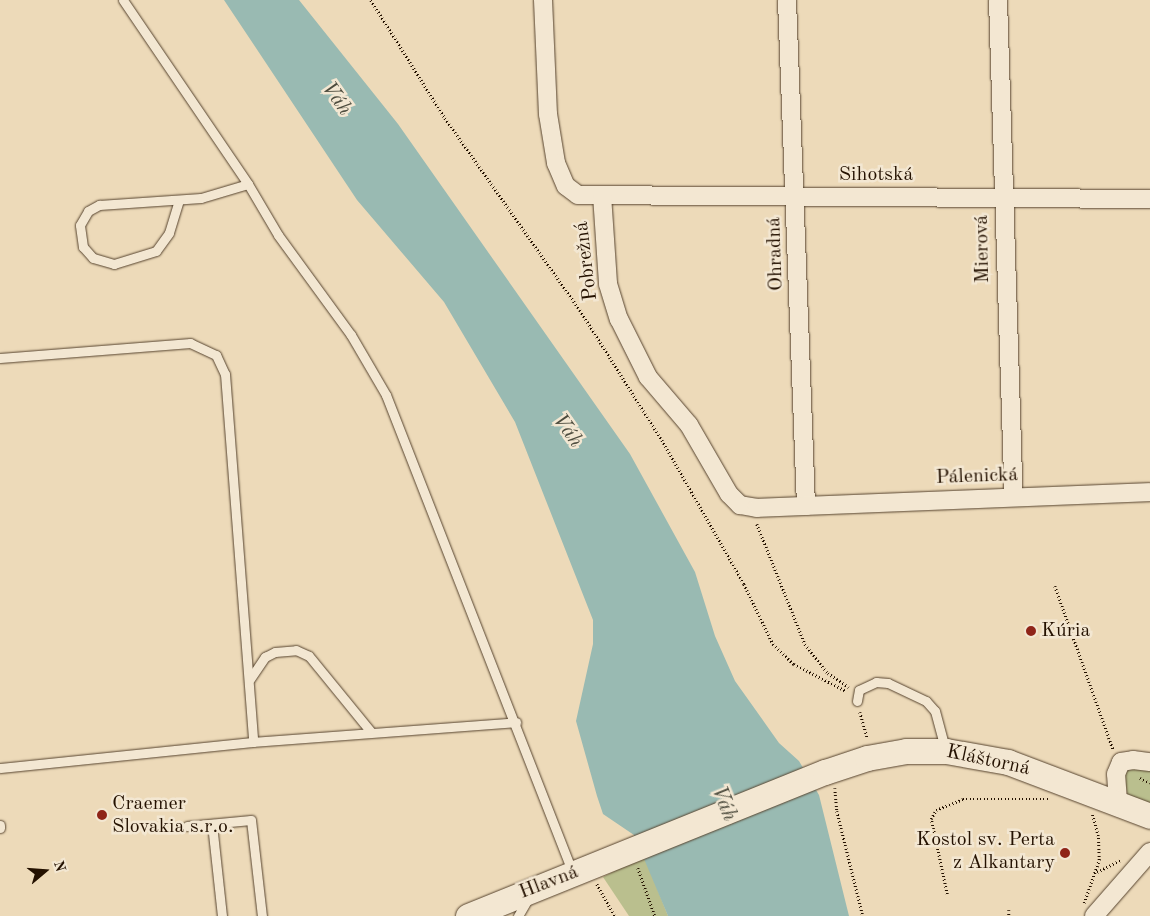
<!DOCTYPE html>
<html>
<head>
<meta charset="utf-8">
<style>
	body { margin:0 }
	#map { position:relative; width:1150px; height:916px; overflow:hidden; background:#eddab9; font-family:"Old Standard TT",serif }
	div>[style] { position:absolute }
	[style*='--x'] { left:calc(var(--x)*1px); top:calc(var(--y)*1px); width:calc(var(--w)*1px); rotate:calc(var(--a)*1deg) }
	.green>* { inset:0; background:#babf8e }
	.water>* { inset:0; background:#99bab2 }
	.path>* { height:2.5px; margin-top:-1.25px; transform-origin:0; background:repeating-linear-gradient(90deg,#241100 0 1px,transparent 0 3.5px) }
	.roads { filter:drop-shadow(0 0 1px #56432e) drop-shadow(0 0 1px #56432e) }
	.lane>* { height:9px; margin:-4.5px; padding:0 4.5px; transform-origin:4.5px; border-radius:4.5px; background:#f3e7d2 }
	.street>* { height:18px; margin:-9px; padding:0 9px; transform-origin:9px; border-radius:9px; background:#f3e7d2 }
	.secondary>* { height:25px; margin:-12.5px; padding:0 12.5px; transform-origin:12.5px; border-radius:12.5px; background:#f3e7d2 }
	.dots>* { width:14px; height:14px; translate:-50% -50%; box-sizing:border-box; border:2px solid #f3e7d2; border-radius:50% }
	span { translate:-50% -50%; white-space:nowrap; text-align:center; line-height:1.15; -webkit-text-stroke:5px #f3e7d2; paint-order:stroke }
	.street-label { font-size:20px; color:#241100 }
	.poi-label { font-size:20px; color:#241100 }
	.left { translate:0 -50%; text-align:left }
	.right { translate:-100% -50%; text-align:right }
	.water-label { font-size:21px; color:#4d4c3e; font-style:italic }
	.north { position:absolute; left:20px; top:846px; width:50px; height:50px; -webkit-text-stroke:4px #f3e7d2; paint-order:stroke; rotate:72deg; font-size:14px; font-weight:700; line-height:20px; text-align:center; color:#241100 }
	.north::after { content:''; display:block; margin:auto; width:18px; height:22px; background:#241100; clip-path:polygon(50% 0,100% 100%,50% 72%,0 100%) }
</style>
</head>
<body>
<div id="map">
	<div class="green">
		<div style="clip-path:polygon(1150px 766px,1150px 807px,1128px 798px,1125px 778px,1127px 770px)"></div>
		<div style="clip-path:polygon(644px 856px,649px 868px,668px 916px,629px 916px,603px 877px)"></div>
	</div>
	<div class="water">
		<div style="clip-path:polygon(224px 0,299px 0,398px 124px,630px 454px,695px 572px,715px 636px,735px 681px,779px 743px,799px 761px,819px 795px,849px 916px,668px 916px,634px 835px,603px 814px,597px 796px,576px 721px,593px 644px,593px 620px,515px 422px,444px 302px,357px 200px)"></div>
	</div>
	<div class="path">
		<div style="--x:371;--y:0;--w:139;--a:57.9"></div>
		<div style="--x:445;--y:118;--w:235;--a:54.9"></div>
		<div style="--x:580;--y:310;--w:154;--a:57.8"></div>
		<div style="--x:662;--y:440;--w:166;--a:60.3"></div>
		<div style="--x:744;--y:584;--w:67;--a:64.2"></div>
		<div style="--x:773;--y:644;--w:29;--a:44"></div>
		<div style="--x:794;--y:664;--w:59;--a:27.4"></div>
		<div style="--x:757;--y:524;--w:129;--a:68.2"></div>
		<div style="--x:805;--y:644;--w:37;--a:52"></div>
		<div style="--x:828;--y:673;--w:25;--a:34"></div>
		<div style="--x:1055;--y:586;--w:173;--a:70.4"></div>
		<div style="--x:860;--y:712;--w:26;--a:74"></div>
		<div style="--x:1140;--y:778;--w:11;--a:27"></div>
		<div style="--x:835;--y:788;--w:23;--a:85"></div>
		<div style="--x:837;--y:811;--w:108;--a:76.1"></div>
		<div style="--x:638;--y:868;--w:51;--a:70.5"></div>
		<div style="--x:1097;--y:872;--w:27;--a:-27"></div>
		<div style="--x:597;--y:884;--w:37;--a:61"></div>
		<div style="--x:947;--y:894;--w:77;--a:-102"></div>
		<div style="--x:931;--y:819;--w:10;--a:-61"></div>
		<div style="--x:936;--y:810;--w:29;--a:-22"></div>
		<div style="--x:963;--y:799;--w:85;--a:0"></div>
		<div style="--x:1084;--y:903;--w:46;--a:-70.8"></div>
		<div style="--x:1099;--y:860;--w:24;--a:-92"></div>
		<div style="--x:1098;--y:836;--w:23;--a:-105"></div>
		<div style="--x:1009;--y:910;--w:6;--a:90"></div>
	</div>
	<div class="roads">
		<div class="lane">
			<div style="--x:123;--y:0;--w:222;--a:55.8"></div>
			<div style="--x:248;--y:184;--w:59;--a:59.5"></div>
			<div style="--x:278;--y:235;--w:124;--a:53.9"></div>
			<div style="--x:351;--y:335;--w:69;--a:59.7"></div>
			<div style="--x:386;--y:395;--w:511;--a:68.66"></div>
			<div style="--x:179;--y:200;--w:34;--a:107"></div>
			<div style="--x:169;--y:233;--w:22;--a:126"></div>
			<div style="--x:156;--y:251;--w:44;--a:162.8"></div>
			<div style="--x:114;--y:264;--w:22;--a:-164"></div>
			<div style="--x:93;--y:258;--w:15;--a:-132"></div>
			<div style="--x:83;--y:247;--w:22;--a:-98"></div>
			<div style="--x:80;--y:225;--w:16;--a:-60"></div>
			<div style="--x:88;--y:211;--w:13;--a:-29"></div>
			<div style="--x:99;--y:205;--w:102;--a:-3.9"></div>
			<div style="--x:201;--y:198;--w:49;--a:-16.6"></div>
			<div style="--x:0;--y:358;--w:191;--a:-4.5"></div>
			<div style="--x:190;--y:343;--w:29;--a:25"></div>
			<div style="--x:216;--y:355;--w:21;--a:65"></div>
			<div style="--x:225;--y:374;--w:369;--a:85.6"></div>
			<div style="--x:250;--y:679;--w:27;--a:-56"></div>
			<div style="--x:265;--y:657;--w:11;--a:-27"></div>
			<div style="--x:275;--y:652;--w:21;--a:-5"></div>
			<div style="--x:296;--y:650;--w:14;--a:25"></div>
			<div style="--x:309;--y:656;--w:98;--a:50.8"></div>
			<div style="--x:857;--y:701;--w:11;--a:-80"></div>
			<div style="--x:859;--y:690;--w:19;--a:-25"></div>
			<div style="--x:876;--y:682;--w:12;--a:5"></div>
			<div style="--x:888;--y:683;--w:42;--a:25.3"></div>
			<div style="--x:926;--y:701;--w:13;--a:48"></div>
			<div style="--x:935;--y:711;--w:38;--a:75"></div>
			<div style="--x:0;--y:768;--w:254;--a:-5.9"></div>
			<div style="--x:253;--y:742;--w:264;--a:-4.3"></div>
			<div style="--x:212;--y:824;--w:93;--a:83.8"></div>
			<div style="--x:0;--y:825;--w:3;--a:90"></div>
			<div style="--x:187;--y:826;--w:64;--a:-5.4"></div>
			<div style="--x:251;--y:820;--w:97;--a:83.5"></div>
			<div style="--x:518;--y:916;--w:20;--a:-60"></div>
		</div>
		<div class="street">
			<div style="--x:543;--y:0;--w:114;--a:87.5"></div>
			<div style="--x:548;--y:114;--w:50;--a:80.7"></div>
			<div style="--x:556;--y:163;--w:25;--a:67"></div>
			<div style="--x:566;--y:186;--w:15;--a:37"></div>
			<div style="--x:578;--y:195;--w:572;--a:0.4"></div>
			<div style="--x:787;--y:0;--w:506;--a:87.85"></div>
			<div style="--x:998;--y:0;--w:496;--a:88.2"></div>
			<div style="--x:602;--y:195;--w:89;--a:86.1"></div>
			<div style="--x:608;--y:284;--w:37;--a:73"></div>
			<div style="--x:619;--y:319;--w:65;--a:63.4"></div>
			<div style="--x:648;--y:377;--w:63;--a:49.5"></div>
			<div style="--x:689;--y:425;--w:80;--a:59.9"></div>
			<div style="--x:729;--y:494;--w:16;--a:45"></div>
			<div style="--x:740;--y:505;--w:17;--a:10"></div>
			<div style="--x:757;--y:508;--w:393;--a:-2.3"></div>
			<div style="--x:1118;--y:802;--w:28;--a:-94"></div>
			<div style="--x:1116;--y:774;--w:13;--a:-67"></div>
			<div style="--x:1121;--y:762;--w:12;--a:-9"></div>
			<div style="--x:1133;--y:760;--w:17;--a:7"></div>
			<div style="--x:1094;--y:916;--w:85;--a:-48.8"></div>
		</div>
		<div class="secondary">
			<div style="--x:468;--y:916;--w:385;--a:-22"></div>
			<div style="--x:825;--y:772;--w:44;--a:-18.4"></div>
			<div style="--x:867;--y:758;--w:40;--a:-10"></div>
			<div style="--x:906;--y:751;--w:40;--a:0"></div>
			<div style="--x:946;--y:751;--w:63;--a:10.1"></div>
			<div style="--x:1008;--y:762;--w:152;--a:20.8"></div>
		</div>
	</div>
	<div class="dots">
		<div style="left:1031px;top:631px;background:#8f2418"></div>
		<div style="left:102px;top:815px;background:#8f2418"></div>
		<div style="left:1065px;top:853px;background:#8f2418"></div>
	</div>
	<div class="street-label">
		<span style="left:876px;top:175px">Sihotská</span>
		<span style="left:983px;top:249px;rotate:-91deg">Mierová</span>
		<span style="left:776px;top:254px;rotate:-92deg">Ohradná</span>
		<span style="left:587px;top:261px;rotate:-97deg">Pobrežná</span>
		<span style="left:977px;top:477px;rotate:-2deg">Pálenická</span>
		<span style="left:988px;top:761px;rotate:12deg">Kláštorná</span>
		<span style="left:549px;top:883px;rotate:-21deg">Hlavná</span>
	</div>
	<div class="poi-label">
		<span class="left" style="left:1041px;top:631px">Kúria</span>
		<span class="left" style="left:112px;top:816px">Craemer<br>Slovakia s.r.o.</span>
		<span class="right" style="left:1055px;top:852px">Kostol sv. Perta<br>z Alkantary</span>
	</div>
	<div class="water-label">
		<span style="left:336px;top:99px;rotate:55deg">Váh</span>
		<span style="left:567px;top:431px;rotate:55deg">Váh</span>
		<span style="left:723px;top:804px;rotate:68deg">Váh</span>
	</div>
	<div class="north">N</div>
</div>
</body>
</html>
